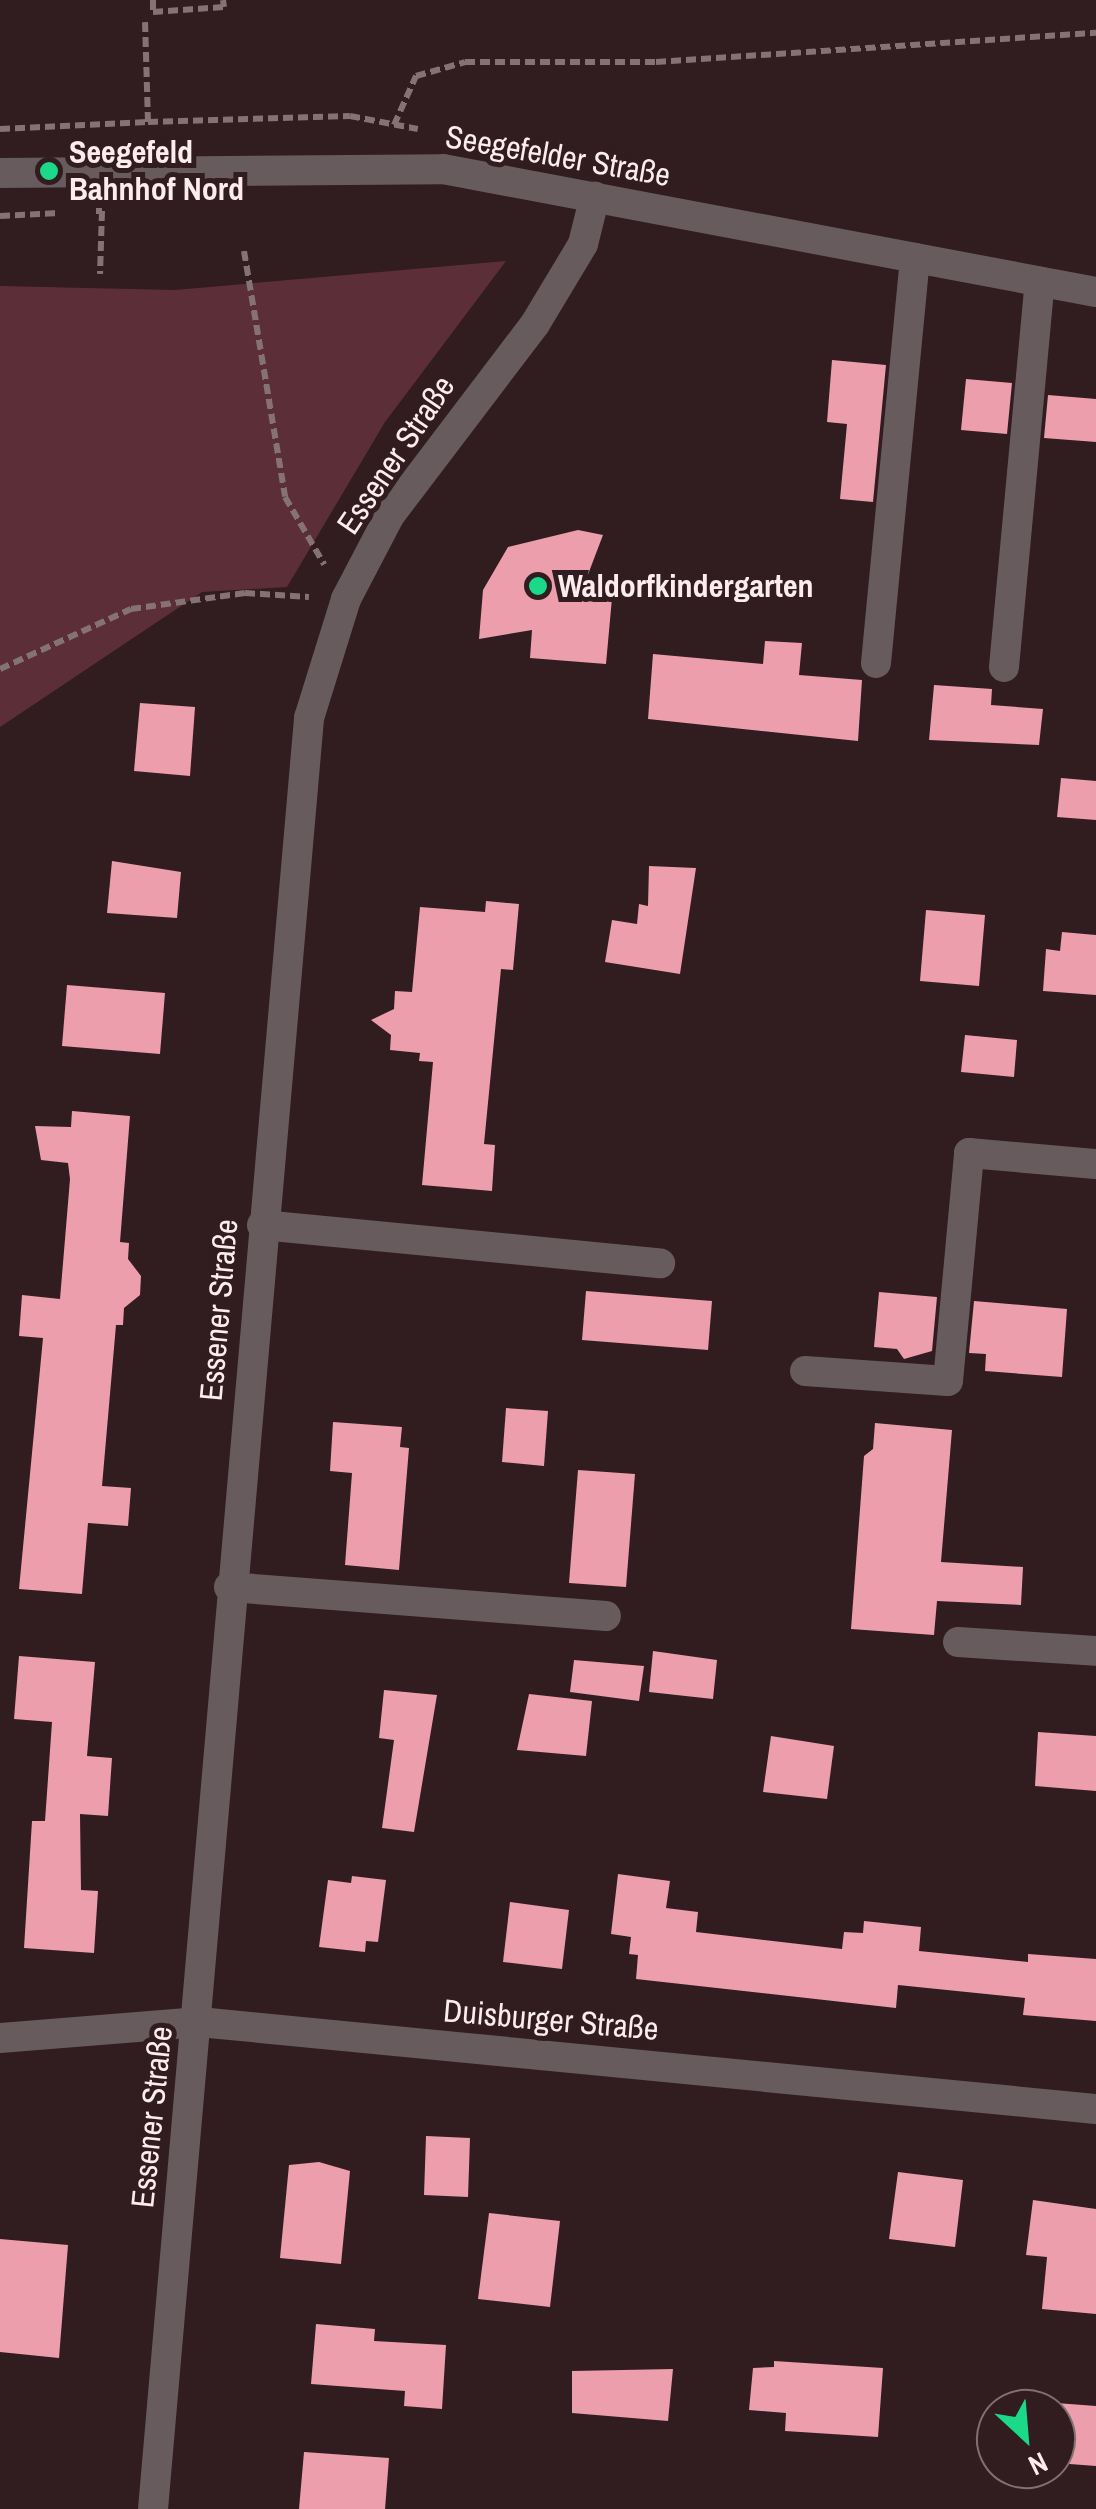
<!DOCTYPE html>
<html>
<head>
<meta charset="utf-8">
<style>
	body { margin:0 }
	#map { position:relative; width:1096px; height:2509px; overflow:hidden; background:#311c20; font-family:"Archivo Narrow",sans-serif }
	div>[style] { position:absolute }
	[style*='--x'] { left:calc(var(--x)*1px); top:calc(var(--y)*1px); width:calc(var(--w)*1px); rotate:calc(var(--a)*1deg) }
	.green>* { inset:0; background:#5c2f38 }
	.building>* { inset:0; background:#ed9eac }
	.path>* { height:6px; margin-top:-3px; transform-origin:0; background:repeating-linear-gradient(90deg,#847275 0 10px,transparent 0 15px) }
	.minor>* { height:30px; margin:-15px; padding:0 15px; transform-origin:15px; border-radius:15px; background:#675b5d }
	.dots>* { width:28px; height:28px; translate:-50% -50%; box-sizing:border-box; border:5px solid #311c20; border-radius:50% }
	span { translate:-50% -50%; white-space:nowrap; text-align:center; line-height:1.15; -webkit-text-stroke:10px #311c20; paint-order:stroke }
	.poi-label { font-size:32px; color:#fbecee; font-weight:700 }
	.left { translate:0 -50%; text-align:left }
	.street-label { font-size:32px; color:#fbecee }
	.north { position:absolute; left:976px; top:2389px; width:100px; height:100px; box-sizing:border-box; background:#311c20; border:2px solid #826f72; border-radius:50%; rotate:154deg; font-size:28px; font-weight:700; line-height:40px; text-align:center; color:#fbecee }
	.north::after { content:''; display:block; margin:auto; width:35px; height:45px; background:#1ad988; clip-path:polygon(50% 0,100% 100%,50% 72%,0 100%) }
</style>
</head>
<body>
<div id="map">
	<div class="green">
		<div style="clip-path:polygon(506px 261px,385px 422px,287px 587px,202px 592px,0 727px,0 286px,175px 290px)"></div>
	</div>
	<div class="building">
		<div style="clip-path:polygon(832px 360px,886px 365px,873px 502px,840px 499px,847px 424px,827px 422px)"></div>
		<div style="clip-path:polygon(966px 379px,1012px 383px,1007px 434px,961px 430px)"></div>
		<div style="clip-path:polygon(1048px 395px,1096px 399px,1096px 442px,1044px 438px)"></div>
		<div style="clip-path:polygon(578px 530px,603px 535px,584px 585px,613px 587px,606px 664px,530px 658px,532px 630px,479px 639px,483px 590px,508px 547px)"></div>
		<div style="clip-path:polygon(765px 641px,802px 643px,799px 675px,862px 680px,858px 741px,648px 719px,653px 654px,763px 664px)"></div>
		<div style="clip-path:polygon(934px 685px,992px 689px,991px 705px,1043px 709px,1039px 745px,929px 740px)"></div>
		<div style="clip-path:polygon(140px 703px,195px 707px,190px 776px,134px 771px)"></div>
		<div style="clip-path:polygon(1061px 778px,1096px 781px,1096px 820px,1057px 817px)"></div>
		<div style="clip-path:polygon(112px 861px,181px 872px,177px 918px,107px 913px)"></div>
		<div style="clip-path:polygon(649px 866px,696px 868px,680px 974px,605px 962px,612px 920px,637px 924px,639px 904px,648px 906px)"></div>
		<div style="clip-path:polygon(486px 901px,519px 904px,513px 970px,501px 969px,484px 1144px,495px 1145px,492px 1191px,422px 1185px,433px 1062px,419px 1061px,420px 1053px,390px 1050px,391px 1035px,371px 1020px,394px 1009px,395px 991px,412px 992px,420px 907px,485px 912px)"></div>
		<div style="clip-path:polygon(926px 910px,985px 915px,979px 986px,920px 981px)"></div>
		<div style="clip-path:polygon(1062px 932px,1096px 935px,1096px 995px,1043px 991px,1046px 949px,1060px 951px)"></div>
		<div style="clip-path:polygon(67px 985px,165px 993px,160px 1054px,62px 1046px)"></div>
		<div style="clip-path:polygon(965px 1035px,1017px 1040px,1014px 1077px,961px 1072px)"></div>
		<div style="clip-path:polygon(72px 1111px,130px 1116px,120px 1242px,129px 1243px,128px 1259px,141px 1276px,140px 1295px,124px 1308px,123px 1325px,116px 1325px,102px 1486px,131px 1488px,128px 1526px,88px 1523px,82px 1594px,19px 1589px,43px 1338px,19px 1336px,22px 1295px,60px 1299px,70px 1179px,68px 1163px,41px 1160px,35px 1126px,71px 1127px)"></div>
		<div style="clip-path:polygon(586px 1291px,712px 1301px,708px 1350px,582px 1340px)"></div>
		<div style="clip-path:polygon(879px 1292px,937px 1297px,932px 1351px,904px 1359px,897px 1349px,874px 1347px)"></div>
		<div style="clip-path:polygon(974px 1301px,1067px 1309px,1062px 1377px,985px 1371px,986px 1354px,969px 1353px)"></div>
		<div style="clip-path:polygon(506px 1408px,548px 1411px,544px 1466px,502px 1462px)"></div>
		<div style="clip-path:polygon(333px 1422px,402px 1427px,400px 1447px,409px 1448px,399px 1570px,345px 1565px,352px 1473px,330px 1471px)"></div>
		<div style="clip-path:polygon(875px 1423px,952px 1430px,941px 1562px,1023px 1567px,1021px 1605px,937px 1601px,934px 1635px,851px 1629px,864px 1456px,873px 1449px)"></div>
		<div style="clip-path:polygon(578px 1470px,635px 1474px,626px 1587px,569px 1583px)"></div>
		<div style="clip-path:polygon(653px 1651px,717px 1660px,713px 1699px,649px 1692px)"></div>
		<div style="clip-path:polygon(19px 1656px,95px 1662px,87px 1756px,112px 1758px,108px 1816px,80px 1814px,81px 1890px,98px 1891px,94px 1953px,24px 1948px,32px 1821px,45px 1821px,52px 1722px,14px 1719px)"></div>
		<div style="clip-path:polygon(574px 1660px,644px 1666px,639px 1701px,570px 1692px)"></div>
		<div style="clip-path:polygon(384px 1690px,437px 1695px,414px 1832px,382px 1828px,394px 1740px,379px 1738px)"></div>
		<div style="clip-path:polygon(529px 1694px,592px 1701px,586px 1756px,517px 1750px)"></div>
		<div style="clip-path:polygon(1038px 1732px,1096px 1736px,1096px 1791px,1035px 1786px)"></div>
		<div style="clip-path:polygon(771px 1736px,834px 1746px,827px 1799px,763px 1792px)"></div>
		<div style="clip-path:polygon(618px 1874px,670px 1881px,666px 1908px,698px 1912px,696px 1932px,842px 1949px,844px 1932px,863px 1933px,864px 1921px,921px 1927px,919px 1951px,1028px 1962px,1028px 1954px,1096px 1959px,1096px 2021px,1023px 2015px,1025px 1998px,898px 1985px,896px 2008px,636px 1979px,638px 1955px,629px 1954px,631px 1937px,611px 1934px)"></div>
		<div style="clip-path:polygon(352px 1876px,386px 1880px,378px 1942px,366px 1941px,365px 1952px,319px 1947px,328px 1880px,351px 1883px)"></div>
		<div style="clip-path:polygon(510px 1902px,569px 1910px,562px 1969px,503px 1962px)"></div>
		<div style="clip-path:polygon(426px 2136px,470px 2138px,468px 2197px,424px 2195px)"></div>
		<div style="clip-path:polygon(319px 2162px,350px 2171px,341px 2264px,280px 2258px,289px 2165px)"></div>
		<div style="clip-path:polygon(898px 2172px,963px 2180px,955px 2247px,889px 2239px)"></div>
		<div style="clip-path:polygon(1033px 2200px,1096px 2209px,1096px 2314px,1042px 2309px,1047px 2257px,1026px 2255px)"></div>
		<div style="clip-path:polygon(489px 2213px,560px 2221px,550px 2307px,478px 2299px)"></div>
		<div style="clip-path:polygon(0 2239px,68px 2245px,59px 2358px,0 2352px)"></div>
		<div style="clip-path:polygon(316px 2324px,375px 2329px,374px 2341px,446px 2345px,442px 2409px,404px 2406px,405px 2391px,311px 2384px)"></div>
		<div style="clip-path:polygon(774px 2361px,883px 2368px,878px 2437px,785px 2431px,786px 2413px,749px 2410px,753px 2368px,774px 2367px)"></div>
		<div style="clip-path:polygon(673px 2369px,668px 2421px,572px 2413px,572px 2371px)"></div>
		<div style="clip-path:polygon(1056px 2403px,1096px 2406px,1096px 2466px,1056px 2463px)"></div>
		<div style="clip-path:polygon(304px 2452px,389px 2458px,385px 2509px,299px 2509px)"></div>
	</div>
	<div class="path">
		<div style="--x:153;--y:0;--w:12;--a:90"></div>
		<div style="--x:153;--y:12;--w:71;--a:-4"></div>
		<div style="--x:224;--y:7;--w:7;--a:-98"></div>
		<div style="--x:148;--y:122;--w:202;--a:-1.7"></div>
		<div style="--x:350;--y:116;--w:69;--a:10.8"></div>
		<div style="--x:394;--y:125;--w:54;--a:-65.8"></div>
		<div style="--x:416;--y:76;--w:51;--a:-15.9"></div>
		<div style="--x:465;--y:62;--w:191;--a:0"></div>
		<div style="--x:656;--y:62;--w:441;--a:-3.8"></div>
		<div style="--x:0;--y:129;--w:148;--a:-2.7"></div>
		<div style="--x:148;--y:122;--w:100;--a:-91.7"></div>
		<div style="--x:96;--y:211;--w:6;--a:0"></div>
		<div style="--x:102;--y:211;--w:63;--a:91.8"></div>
		<div style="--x:0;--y:216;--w:59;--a:-2.9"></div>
		<div style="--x:244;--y:251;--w:249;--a:80.5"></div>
		<div style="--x:285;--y:497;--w:78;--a:59.8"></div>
		<div style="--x:0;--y:669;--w:144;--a:-24.6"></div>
		<div style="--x:131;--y:609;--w:115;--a:-8"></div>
		<div style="--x:245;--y:593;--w:64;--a:3.6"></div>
	</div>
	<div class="minor">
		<div style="--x:0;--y:173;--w:443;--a:-0.5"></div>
		<div style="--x:443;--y:169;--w:664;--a:10.67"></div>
		<div style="--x:876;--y:663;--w:407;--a:-84.5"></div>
		<div style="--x:1004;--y:667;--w:387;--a:-84.7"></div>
		<div style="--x:262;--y:1225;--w:400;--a:5.5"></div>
		<div style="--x:805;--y:1371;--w:143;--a:4"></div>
		<div style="--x:948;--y:1381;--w:229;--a:-84.7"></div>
		<div style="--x:969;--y:1153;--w:127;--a:5"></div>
		<div style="--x:229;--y:1587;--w:378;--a:4.4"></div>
		<div style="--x:958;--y:1642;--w:138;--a:3.7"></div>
		<div style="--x:0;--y:2038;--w:200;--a:-4.6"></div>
		<div style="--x:199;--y:2022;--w:901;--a:5.54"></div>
		<div style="--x:153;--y:2509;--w:1798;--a:-85.02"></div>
		<div style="--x:309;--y:718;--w:125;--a:-72.7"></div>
		<div style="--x:346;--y:599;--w:95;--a:-62.4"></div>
		<div style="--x:390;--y:515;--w:240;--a:-52.8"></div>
		<div style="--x:535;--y:324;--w:93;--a:-59"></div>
		<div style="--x:583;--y:244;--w:49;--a:-76"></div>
	</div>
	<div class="dots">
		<div style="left:49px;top:171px;background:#1ad988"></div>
		<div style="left:538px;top:586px;background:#1ad988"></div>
	</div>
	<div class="poi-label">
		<span class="left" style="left:69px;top:171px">Seegefeld<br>Bahnhof Nord</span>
		<span class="left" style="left:558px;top:586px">Waldorfkindergarten</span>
	</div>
	<div class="street-label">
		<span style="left:558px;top:156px;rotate:10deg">Seegefelder Straße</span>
		<span style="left:396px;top:455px;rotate:-56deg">Essener Straße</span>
		<span style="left:219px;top:1310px;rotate:-85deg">Essener Straße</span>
		<span style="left:551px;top:2020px;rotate:5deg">Duisburger Straße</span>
		<span style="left:152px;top:2117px;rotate:-84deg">Essener Straße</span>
	</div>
	<div class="north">N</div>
</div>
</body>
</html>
